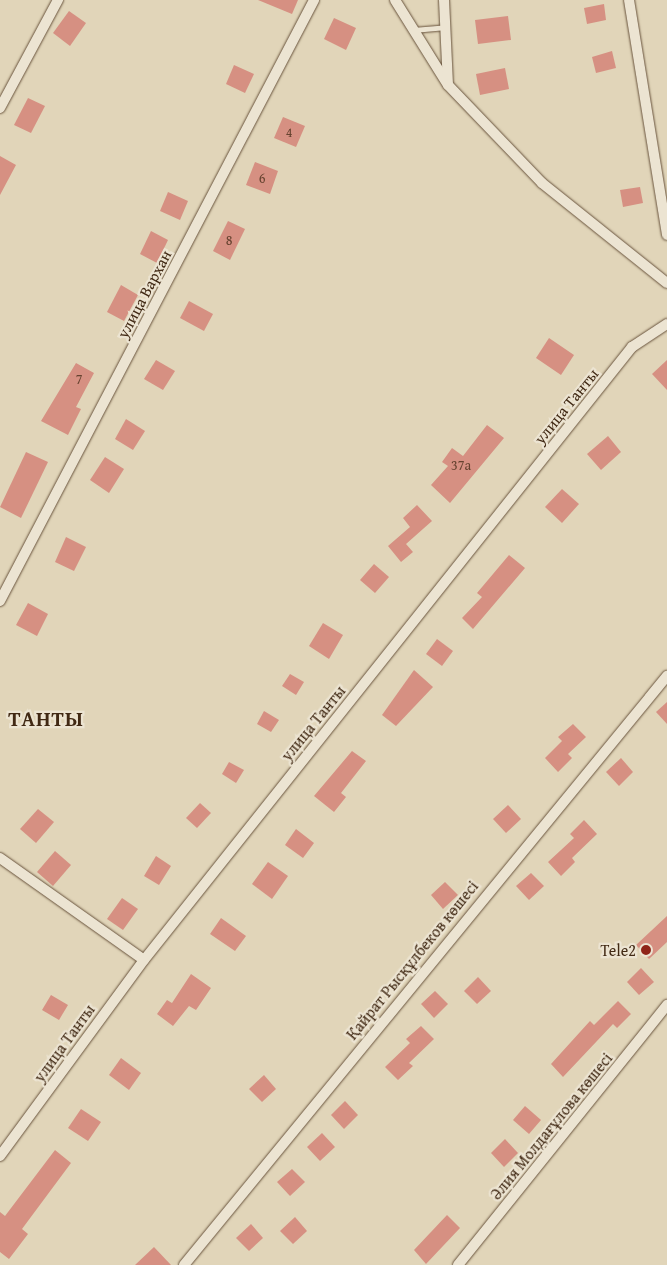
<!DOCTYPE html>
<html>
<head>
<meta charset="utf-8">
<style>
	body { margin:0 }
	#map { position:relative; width:667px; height:1265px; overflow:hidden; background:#e1d5b9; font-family:"Gentium Book Plus",serif }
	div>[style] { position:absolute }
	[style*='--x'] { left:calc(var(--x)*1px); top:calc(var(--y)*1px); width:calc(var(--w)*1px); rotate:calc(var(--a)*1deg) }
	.building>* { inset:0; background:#d69082 }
	.roads { filter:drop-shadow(0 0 1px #69543d) drop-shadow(0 0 1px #69543d) }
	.lane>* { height:5px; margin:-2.5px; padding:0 2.5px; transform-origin:2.5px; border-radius:2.5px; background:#ece4d2 }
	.street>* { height:10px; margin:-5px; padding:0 5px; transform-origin:5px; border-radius:5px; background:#ece4d2 }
	.dots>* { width:14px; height:14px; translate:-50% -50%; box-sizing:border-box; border:2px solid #ece4d2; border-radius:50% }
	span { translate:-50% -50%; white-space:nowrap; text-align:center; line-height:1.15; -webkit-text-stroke:4.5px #ece4d2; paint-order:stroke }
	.number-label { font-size:14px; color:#664330 }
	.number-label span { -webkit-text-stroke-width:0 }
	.street-label { font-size:16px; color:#412914 }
	.poi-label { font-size:16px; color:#412914 }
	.right { translate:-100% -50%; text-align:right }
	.district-label { font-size:21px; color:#412914; font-weight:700; letter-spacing:1px }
</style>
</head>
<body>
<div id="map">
	<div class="building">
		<div style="clip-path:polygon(258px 0,298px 0,292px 14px)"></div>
		<div style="clip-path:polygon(604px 4px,606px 20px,587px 24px,584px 8px)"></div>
		<div style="clip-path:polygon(69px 11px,86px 23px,70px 46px,53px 33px)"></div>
		<div style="clip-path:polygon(508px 16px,511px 40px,478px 44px,475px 20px)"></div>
		<div style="clip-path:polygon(334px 18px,356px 28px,346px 50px,324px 39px)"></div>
		<div style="clip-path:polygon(612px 51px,616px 68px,596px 73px,592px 57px)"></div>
		<div style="clip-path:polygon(234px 65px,254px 74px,245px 93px,226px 84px)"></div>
		<div style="clip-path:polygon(505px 68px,509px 89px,480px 95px,476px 74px)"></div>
		<div style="clip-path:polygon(28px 98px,45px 106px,31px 133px,14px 125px)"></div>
		<div style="clip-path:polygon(283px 117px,305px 126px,296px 147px,274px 138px)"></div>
		<div style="clip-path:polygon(0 156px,16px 165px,0 195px)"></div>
		<div style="clip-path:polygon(255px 162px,278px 171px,270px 194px,246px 185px)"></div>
		<div style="clip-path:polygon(640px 187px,643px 203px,623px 207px,620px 190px)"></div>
		<div style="clip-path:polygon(168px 192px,188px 201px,180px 220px,160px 211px)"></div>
		<div style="clip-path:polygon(228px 221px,245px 229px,230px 260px,213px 251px)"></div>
		<div style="clip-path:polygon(151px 231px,168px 240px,157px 263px,140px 254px)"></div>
		<div style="clip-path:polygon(121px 285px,138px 295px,124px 321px,107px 312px)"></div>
		<div style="clip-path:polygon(189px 301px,213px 314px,204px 331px,180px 318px)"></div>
		<div style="clip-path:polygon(549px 338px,574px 355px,561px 375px,536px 358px)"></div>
		<div style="clip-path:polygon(156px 360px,175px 371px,163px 390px,144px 379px)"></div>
		<div style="clip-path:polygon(667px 360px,667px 390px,652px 374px)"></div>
		<div style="clip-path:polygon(76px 363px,94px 373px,76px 407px,81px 409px,68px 435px,41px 421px)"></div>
		<div style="clip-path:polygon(126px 419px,145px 431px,133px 450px,115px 439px)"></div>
		<div style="clip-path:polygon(487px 425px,504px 438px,450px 503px,431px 485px,448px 466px,442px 462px,452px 448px,463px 456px)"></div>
		<div style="clip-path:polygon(608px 436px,621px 452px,601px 470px,587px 454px)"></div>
		<div style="clip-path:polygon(26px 452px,48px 462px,21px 518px,0 507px)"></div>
		<div style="clip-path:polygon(105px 457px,124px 469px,109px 493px,90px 480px)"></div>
		<div style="clip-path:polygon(562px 489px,579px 504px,562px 523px,545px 507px)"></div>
		<div style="clip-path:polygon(417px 505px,432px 521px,406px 544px,413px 552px,401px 562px,388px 546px,410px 527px,403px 518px)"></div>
		<div style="clip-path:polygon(66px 537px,86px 547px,74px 571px,55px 562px)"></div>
		<div style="clip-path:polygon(509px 555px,525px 568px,473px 629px,462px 618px,482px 597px,477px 593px)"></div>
		<div style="clip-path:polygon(374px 564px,389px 577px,375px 593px,360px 580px)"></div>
		<div style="clip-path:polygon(28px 603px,48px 614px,37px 636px,16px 625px)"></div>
		<div style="clip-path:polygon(323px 623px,343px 635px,329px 659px,309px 646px)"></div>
		<div style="clip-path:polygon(437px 639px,453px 651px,442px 666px,426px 654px)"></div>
		<div style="clip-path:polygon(414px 670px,433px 687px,396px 726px,382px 715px)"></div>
		<div style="clip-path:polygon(290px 674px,304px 682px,296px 695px,282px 686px)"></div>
		<div style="clip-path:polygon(667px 702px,667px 724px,656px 712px)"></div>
		<div style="clip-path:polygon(264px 711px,279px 720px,271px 732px,257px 724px)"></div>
		<div style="clip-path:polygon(573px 724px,586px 737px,568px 754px,572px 758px,558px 772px,545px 758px,562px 741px,558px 737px)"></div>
		<div style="clip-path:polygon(352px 751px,366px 761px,341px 793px,346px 797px,334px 812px,314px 796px)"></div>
		<div style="clip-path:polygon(621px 758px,633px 772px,619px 786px,606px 772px)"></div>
		<div style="clip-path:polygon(229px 762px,244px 770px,236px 783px,222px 774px)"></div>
		<div style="clip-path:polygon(200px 803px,211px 813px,197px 828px,186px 818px)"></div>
		<div style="clip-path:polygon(508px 805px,521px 819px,506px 833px,493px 819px)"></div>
		<div style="clip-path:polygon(38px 809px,54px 822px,36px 843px,20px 829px)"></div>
		<div style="clip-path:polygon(584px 820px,597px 834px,572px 858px,575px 862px,561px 876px,548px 862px,574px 838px,570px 834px)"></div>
		<div style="clip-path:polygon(296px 829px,314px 843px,303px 858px,285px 845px)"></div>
		<div style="clip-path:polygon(55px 851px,71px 865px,53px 886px,37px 872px)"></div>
		<div style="clip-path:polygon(156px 856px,171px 866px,159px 885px,144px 876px)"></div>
		<div style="clip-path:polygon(268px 862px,288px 876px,272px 899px,252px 884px)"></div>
		<div style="clip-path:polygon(531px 873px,544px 886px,529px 900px,516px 886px)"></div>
		<div style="clip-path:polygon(445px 882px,458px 895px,443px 909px,431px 895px)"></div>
		<div style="clip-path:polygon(122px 898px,138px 909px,123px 930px,107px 919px)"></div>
		<div style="clip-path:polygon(667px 916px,667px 942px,649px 959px,636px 945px)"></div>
		<div style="clip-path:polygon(221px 918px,246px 936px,235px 951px,210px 934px)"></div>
		<div style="clip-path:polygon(641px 968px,654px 982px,639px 995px,627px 982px)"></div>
		<div style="clip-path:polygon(191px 974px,211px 988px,196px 1010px,189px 1006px,173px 1026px,157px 1014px,167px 1000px,172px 1003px)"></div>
		<div style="clip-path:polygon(478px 977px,491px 991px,477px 1004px,464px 991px)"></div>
		<div style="clip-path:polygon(435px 991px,448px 1004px,434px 1018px,421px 1004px)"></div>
		<div style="clip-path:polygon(51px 995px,68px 1005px,59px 1020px,42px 1010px)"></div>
		<div style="clip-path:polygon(618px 1001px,631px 1014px,617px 1028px,613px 1024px,563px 1077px,551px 1064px,590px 1021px,594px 1025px)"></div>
		<div style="clip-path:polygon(421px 1026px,434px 1039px,409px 1063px,413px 1066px,398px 1080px,385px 1067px,410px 1043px,406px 1039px)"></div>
		<div style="clip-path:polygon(121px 1058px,141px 1073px,129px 1090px,109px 1075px)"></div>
		<div style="clip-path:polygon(264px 1075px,276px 1089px,262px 1102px,249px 1089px)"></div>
		<div style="clip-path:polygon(345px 1101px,358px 1115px,344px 1129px,331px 1115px)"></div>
		<div style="clip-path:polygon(525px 1106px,541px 1120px,529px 1134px,513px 1120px)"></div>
		<div style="clip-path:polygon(81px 1109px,101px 1122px,88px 1141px,68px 1128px)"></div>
		<div style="clip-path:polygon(322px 1133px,335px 1147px,320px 1161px,307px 1147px)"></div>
		<div style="clip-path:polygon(505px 1139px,518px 1153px,504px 1167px,491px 1153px)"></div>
		<div style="clip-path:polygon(55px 1150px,71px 1163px,22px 1229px,28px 1234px,9px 1259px,0 1252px,0 1212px,5px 1216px)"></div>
		<div style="clip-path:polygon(292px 1169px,305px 1182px,290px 1196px,277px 1182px)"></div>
		<div style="clip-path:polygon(447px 1215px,460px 1228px,426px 1264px,414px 1250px)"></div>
		<div style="clip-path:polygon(295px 1217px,307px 1231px,293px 1244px,280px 1231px)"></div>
		<div style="clip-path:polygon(251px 1224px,263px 1238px,249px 1251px,236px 1238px)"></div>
		<div style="clip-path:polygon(154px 1247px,171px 1265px,135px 1265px)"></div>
	</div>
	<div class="roads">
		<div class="lane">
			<div style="--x:413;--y:30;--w:33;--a:-5"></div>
		</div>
		<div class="street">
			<div style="--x:395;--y:0;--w:100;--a:58.1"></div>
			<div style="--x:448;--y:85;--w:136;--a:46.2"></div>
			<div style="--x:542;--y:183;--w:160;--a:38.7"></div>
			<div style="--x:444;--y:0;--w:84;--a:87.3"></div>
			<div style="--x:629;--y:0;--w:238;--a:80.8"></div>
			<div style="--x:0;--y:108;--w:123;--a:-61.8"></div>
			<div style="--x:0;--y:601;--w:678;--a:-62.41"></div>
			<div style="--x:0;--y:858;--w:176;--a:35.3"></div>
			<div style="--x:0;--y:1156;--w:243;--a:-53.7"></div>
			<div style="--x:144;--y:960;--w:784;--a:-51.48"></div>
			<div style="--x:632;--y:347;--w:42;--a:-33.3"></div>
			<div style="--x:184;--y:1265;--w:762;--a:-50.65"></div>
			<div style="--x:458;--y:1265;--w:334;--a:-51.2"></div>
		</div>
	</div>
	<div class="dots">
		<div style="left:646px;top:950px;background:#8f2418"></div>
	</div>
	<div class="number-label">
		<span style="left:289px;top:132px">4</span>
		<span style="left:262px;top:178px">6</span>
		<span style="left:229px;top:240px">8</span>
		<span style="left:79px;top:379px">7</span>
		<span style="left:461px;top:465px">37а</span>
	</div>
	<div class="street-label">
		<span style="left:144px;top:294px;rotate:-62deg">улица Вархан</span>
		<span style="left:566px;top:406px;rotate:-51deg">улица Танты</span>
		<span style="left:313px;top:723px;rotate:-51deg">улица Танты</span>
		<span style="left:412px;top:960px;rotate:-51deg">Қайрат Рысқұлбеков көшесі</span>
		<span style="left:64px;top:1043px;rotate:-54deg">улица Танты</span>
		<span style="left:551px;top:1126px;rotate:-51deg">Әлия Молдағұлова көшесі</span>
	</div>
	<div class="poi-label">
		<span class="right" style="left:636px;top:950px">Tele2</span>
	</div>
	<div class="district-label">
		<span style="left:46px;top:719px">ТАНТЫ</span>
	</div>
</div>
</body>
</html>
